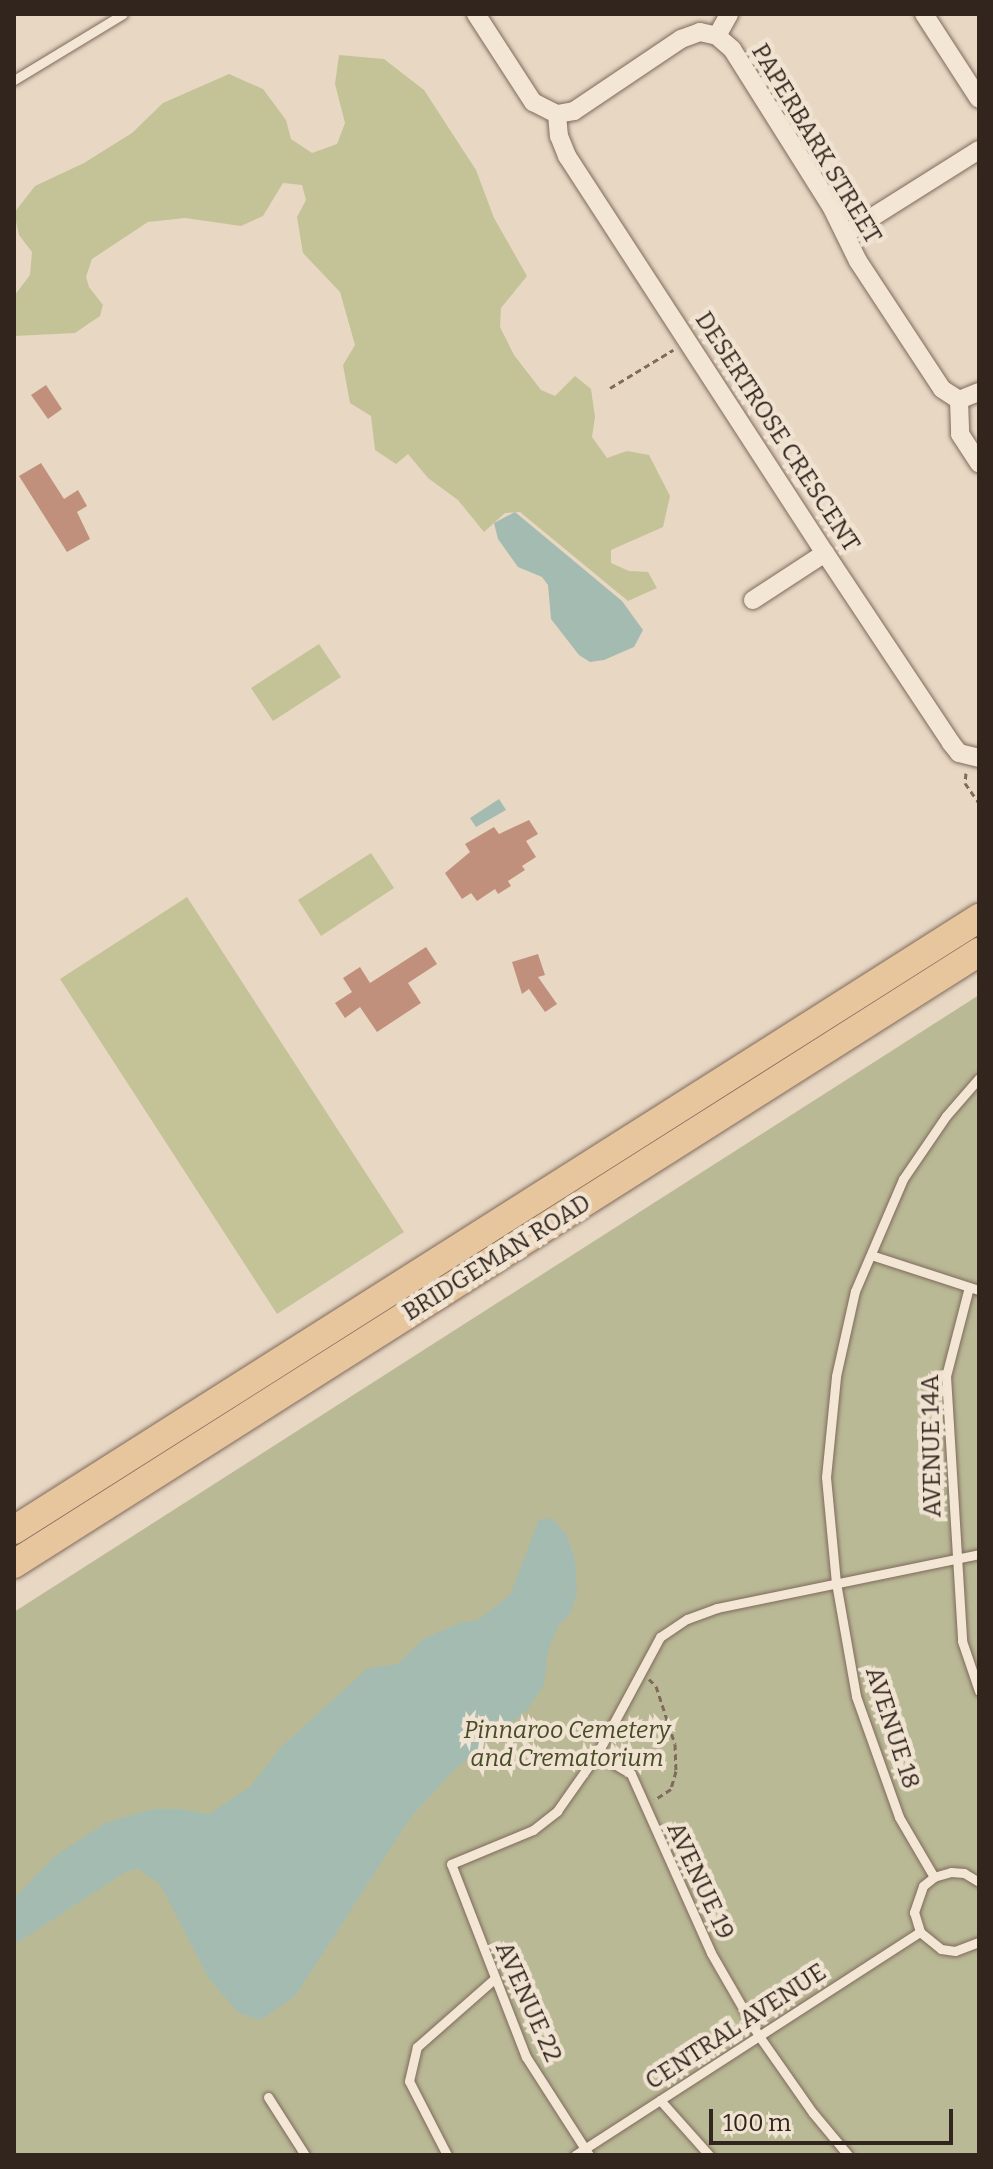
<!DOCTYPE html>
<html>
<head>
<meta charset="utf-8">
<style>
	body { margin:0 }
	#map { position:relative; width:993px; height:2169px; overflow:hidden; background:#e8d7c3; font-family:Bitter,serif }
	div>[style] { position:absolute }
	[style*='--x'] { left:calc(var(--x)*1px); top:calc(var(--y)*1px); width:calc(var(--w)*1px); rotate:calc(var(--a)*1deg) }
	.green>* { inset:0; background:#c4c398 }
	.cemetery>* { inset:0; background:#bab996 }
	.water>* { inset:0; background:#a4bbb1 }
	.building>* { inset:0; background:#c1907d }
	.path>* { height:3px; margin-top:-1.5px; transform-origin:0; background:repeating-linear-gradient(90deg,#7f6a5c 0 6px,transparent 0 10px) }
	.roads { filter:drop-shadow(0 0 2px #7f6a5c) drop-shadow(0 0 2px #7f6a5c) }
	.lane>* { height:9px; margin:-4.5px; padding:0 4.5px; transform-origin:4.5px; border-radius:4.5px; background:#f4e6d4 }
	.street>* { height:18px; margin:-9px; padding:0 9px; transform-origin:9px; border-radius:9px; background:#f4e6d4 }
	.primary>* { height:28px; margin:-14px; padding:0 14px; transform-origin:14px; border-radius:14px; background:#e7c69e }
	span { translate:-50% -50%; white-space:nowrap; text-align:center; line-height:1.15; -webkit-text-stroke:8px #f0e3d1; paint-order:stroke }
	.street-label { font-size:24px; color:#31251e }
	.park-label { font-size:24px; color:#474b27; font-style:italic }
	.frame { position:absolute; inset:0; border:16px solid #31251e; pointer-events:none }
	.scale { position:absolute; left:709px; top:2109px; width:244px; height:36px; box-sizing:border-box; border:4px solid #31251e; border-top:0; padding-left:10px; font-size:24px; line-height:28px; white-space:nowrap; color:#31251e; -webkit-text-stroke:6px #f0e3d1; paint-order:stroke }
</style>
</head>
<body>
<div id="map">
	<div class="green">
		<div style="clip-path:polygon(339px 55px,384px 59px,424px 90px,476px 170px,494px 218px,527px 276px,501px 308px,500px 327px,514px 355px,541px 390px,555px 396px,575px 376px,591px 389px,595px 417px,592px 437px,607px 458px,627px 451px,649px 455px,670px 496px,663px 527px,611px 550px,611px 563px,629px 571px,648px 572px,657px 588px,628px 601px,520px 512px,505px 513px,484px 532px,458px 500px,428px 478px,408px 454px,396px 464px,375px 450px,371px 416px,350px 403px,343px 365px,355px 345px,340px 292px,303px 253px,297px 217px,306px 200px,302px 185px,283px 183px,263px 216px,241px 226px,185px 218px,148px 222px,92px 259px,86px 277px,89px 287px,103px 305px,100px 316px,75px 333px,14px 336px,14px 296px,30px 275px,32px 252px,19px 235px,14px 213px,35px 186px,84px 163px,132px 133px,163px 103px,229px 74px,263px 89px,286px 120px,291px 139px,312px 153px,337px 144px,345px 123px,335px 84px)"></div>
		<div style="clip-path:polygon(319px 644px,341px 677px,273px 721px,251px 688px)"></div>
		<div style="clip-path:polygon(371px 853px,394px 888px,321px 936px,298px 900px)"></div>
		<div style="clip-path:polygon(187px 897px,404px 1232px,277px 1314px,60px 979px)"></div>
	</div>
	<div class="cemetery">
		<div style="clip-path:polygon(979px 995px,979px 2155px,14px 2155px,14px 1612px)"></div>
	</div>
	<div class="water">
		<div style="clip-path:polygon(515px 512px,622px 601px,643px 630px,634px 647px,604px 660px,590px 662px,579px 655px,551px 619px,548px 585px,542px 577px,518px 567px,498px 539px,494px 523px)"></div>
		<div style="clip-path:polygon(499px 799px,506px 810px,476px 827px,470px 818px)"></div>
		<div style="clip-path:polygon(539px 1519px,553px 1519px,567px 1536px,575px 1559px,577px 1591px,571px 1612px,559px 1625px,548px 1650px,544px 1685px,527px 1710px,456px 1768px,410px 1818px,296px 1995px,261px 2020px,239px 2013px,209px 1979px,160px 1884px,138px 1869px,125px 1872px,14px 1945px,14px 1898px,55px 1856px,105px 1823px,153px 1809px,181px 1809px,209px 1814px,250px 1787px,280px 1748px,368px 1668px,398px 1664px,423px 1639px,462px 1622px,478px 1620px,510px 1595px)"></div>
	</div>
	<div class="building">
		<div style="clip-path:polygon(46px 385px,62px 409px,48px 419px,31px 395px)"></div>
		<div style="clip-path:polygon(41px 463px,64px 499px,78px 490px,87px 506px,77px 512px,90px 539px,67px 552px,19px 476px)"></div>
		<div style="clip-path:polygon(529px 820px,538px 834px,526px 841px,536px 857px,522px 866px,525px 870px,508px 881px,511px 886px,498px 894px,495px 889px,477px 901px,471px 893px,462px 899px,445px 873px,470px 852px,465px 844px,494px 827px,499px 834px)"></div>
		<div style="clip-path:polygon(426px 947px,437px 964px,408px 983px,421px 1003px,377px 1032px,360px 1007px,345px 1018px,335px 1003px,352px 992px,343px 978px,360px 967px,370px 983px)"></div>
		<div style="clip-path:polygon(538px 954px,545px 975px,538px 977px,557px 1004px,545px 1012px,529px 989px,522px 994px,512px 962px)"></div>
	</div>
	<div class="path">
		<div style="--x:610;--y:388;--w:74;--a:-31.1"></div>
		<div style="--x:966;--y:773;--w:10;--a:96"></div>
		<div style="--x:965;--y:783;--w:24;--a:55"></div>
		<div style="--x:649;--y:1679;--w:10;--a:45"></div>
		<div style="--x:656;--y:1686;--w:61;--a:71.9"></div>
		<div style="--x:675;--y:1744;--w:27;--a:88"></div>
		<div style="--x:676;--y:1771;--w:19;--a:106"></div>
		<div style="--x:671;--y:1789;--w:20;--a:147"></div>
	</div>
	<div class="roads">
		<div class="lane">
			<div style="--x:14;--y:80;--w:127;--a:-31.2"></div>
			<div style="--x:871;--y:1255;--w:114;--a:18"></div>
			<div style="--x:969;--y:1287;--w:92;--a:104.5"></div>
			<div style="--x:946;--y:1376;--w:265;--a:86.5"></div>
			<div style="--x:962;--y:1641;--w:53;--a:71.2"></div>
			<div style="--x:597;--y:1754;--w:39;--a:30"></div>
			<div style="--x:631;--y:1774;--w:196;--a:65.9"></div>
			<div style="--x:711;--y:1953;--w:96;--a:60"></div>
			<div style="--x:759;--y:2036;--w:94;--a:55"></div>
			<div style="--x:813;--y:2113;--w:55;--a:50.2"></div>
			<div style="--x:934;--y:1877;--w:69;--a:-120.3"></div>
			<div style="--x:899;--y:1817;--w:128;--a:-109.6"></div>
			<div style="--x:856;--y:1696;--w:115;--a:-100"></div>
			<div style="--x:836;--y:1583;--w:106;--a:-95.4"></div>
			<div style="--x:826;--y:1477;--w:101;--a:-84.3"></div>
			<div style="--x:836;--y:1376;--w:87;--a:-77.4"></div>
			<div style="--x:855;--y:1291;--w:122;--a:-66.8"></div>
			<div style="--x:903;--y:1179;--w:76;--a:-55.7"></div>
			<div style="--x:946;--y:1116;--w:50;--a:-49"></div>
			<div style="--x:979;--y:1882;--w:17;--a:-149"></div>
			<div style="--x:964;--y:1873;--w:13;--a:-176"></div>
			<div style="--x:951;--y:1872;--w:18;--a:164"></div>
			<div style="--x:934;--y:1877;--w:14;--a:141"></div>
			<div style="--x:923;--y:1886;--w:28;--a:109"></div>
			<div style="--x:914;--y:1912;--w:21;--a:73"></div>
			<div style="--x:920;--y:1932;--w:27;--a:39"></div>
			<div style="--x:941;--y:1949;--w:14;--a:8"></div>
			<div style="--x:955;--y:1951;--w:26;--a:-21"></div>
			<div style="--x:268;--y:2097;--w:69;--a:57.5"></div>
			<div style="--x:660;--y:2100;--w:74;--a:48.3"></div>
			<div style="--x:447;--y:2155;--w:83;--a:-117.2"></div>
			<div style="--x:409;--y:2081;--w:35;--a:-77"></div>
			<div style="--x:417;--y:2047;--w:103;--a:-41.4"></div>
			<div style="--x:575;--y:2155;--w:411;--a:-32.9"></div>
			<div style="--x:589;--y:2155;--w:117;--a:-122.7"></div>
			<div style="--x:526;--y:2057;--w:207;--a:-111.2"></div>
			<div style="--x:451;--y:1864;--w:89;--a:-22.5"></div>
			<div style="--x:533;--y:1830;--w:31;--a:-38"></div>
			<div style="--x:557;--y:1811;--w:70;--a:-54.9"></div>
			<div style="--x:597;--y:1754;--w:133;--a:-61.7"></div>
			<div style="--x:660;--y:1637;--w:32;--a:-34"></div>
			<div style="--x:687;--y:1619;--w:32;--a:-20"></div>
			<div style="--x:717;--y:1608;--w:268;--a:-11.6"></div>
		</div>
		<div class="street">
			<div style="--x:476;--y:14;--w:105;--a:57.1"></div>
			<div style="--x:533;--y:102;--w:27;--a:27"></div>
			<div style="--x:557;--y:114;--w:17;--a:-10"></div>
			<div style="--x:574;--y:111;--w:129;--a:-33.9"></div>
			<div style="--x:681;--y:39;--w:20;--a:-20"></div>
			<div style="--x:700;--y:32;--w:17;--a:13"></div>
			<div style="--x:717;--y:36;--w:20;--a:41"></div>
			<div style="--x:732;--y:49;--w:186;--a:57.8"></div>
			<div style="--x:831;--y:206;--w:61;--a:63.9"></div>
			<div style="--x:858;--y:261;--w:153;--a:56.7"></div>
			<div style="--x:942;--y:389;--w:20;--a:33"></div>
			<div style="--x:959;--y:400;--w:22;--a:-22"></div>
			<div style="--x:924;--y:14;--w:101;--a:57.1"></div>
			<div style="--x:717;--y:36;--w:25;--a:-61"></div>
			<div style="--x:557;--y:114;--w:22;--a:85"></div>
			<div style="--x:559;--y:136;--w:22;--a:68"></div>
			<div style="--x:567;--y:156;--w:473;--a:57"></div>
			<div style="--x:825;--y:553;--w:228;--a:56.4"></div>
			<div style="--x:951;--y:743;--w:13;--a:51"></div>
			<div style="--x:959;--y:753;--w:21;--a:14"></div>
			<div style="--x:847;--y:233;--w:156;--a:-32.2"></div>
			<div style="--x:959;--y:400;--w:34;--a:88"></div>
			<div style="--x:960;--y:434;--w:35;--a:57"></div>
			<div style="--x:753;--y:600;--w:86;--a:-33.1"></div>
		</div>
		<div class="primary">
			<div style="--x:14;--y:1530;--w:1143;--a:-32.38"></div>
			<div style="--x:14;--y:1564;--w:1143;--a:-32.38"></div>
		</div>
	</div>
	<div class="street-label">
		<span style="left:816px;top:144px;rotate:59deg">PAPERBARK STREET</span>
		<span style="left:777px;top:432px;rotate:57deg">DESERTROSE CRESCENT</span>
		<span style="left:497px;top:1258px;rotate:-32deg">BRIDGEMAN ROAD</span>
		<span style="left:932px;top:1446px;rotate:-91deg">AVENUE 14A</span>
		<span style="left:892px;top:1728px;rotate:72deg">AVENUE 18</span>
		<span style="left:700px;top:1881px;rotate:65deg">AVENUE 19</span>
		<span style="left:528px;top:2002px;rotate:66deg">AVENUE 22</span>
		<span style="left:736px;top:2027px;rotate:-33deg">CENTRAL AVENUE</span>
	</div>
	<div class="park-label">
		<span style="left:567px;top:1745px">Pinnaroo Cemetery<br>and Crematorium</span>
	</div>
	<div class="frame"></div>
	<div class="scale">100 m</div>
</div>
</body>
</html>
